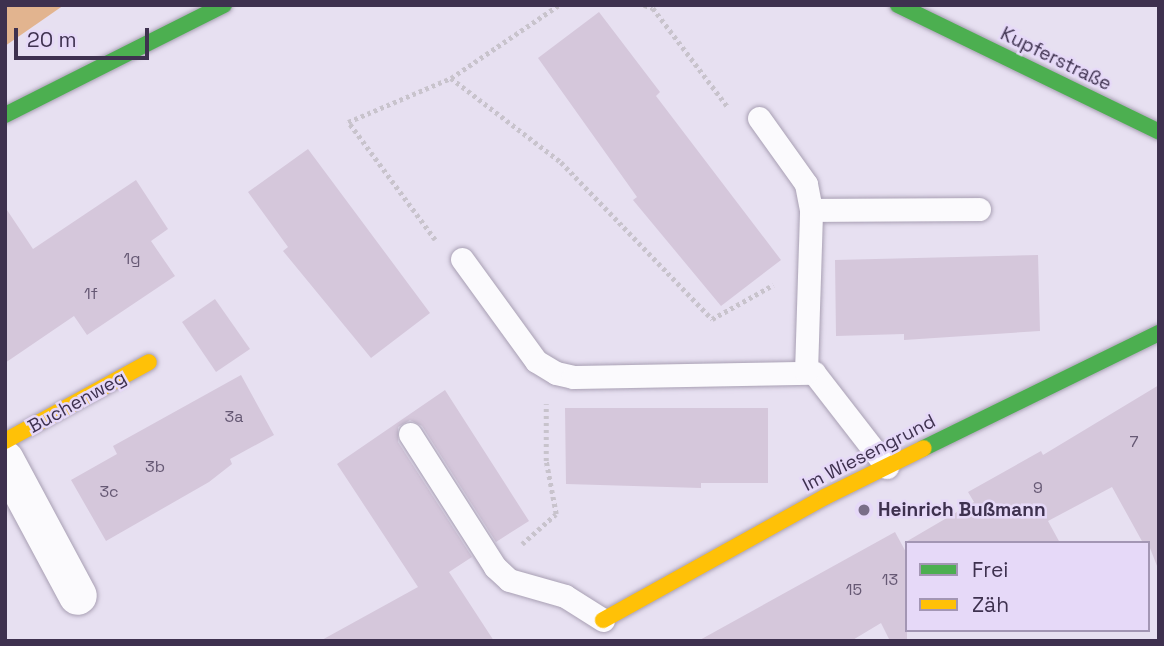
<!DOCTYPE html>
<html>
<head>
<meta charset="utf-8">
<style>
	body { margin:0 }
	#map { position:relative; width:1164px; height:646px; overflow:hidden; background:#e7e0f1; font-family:"Space Grotesk",sans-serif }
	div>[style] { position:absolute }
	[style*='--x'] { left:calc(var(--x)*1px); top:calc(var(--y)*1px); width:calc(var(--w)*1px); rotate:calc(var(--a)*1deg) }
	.forest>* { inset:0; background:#e2b48f }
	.building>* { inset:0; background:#d5c7db }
	.path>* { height:4.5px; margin-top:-2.25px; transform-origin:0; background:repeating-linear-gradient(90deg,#c8c3cc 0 3.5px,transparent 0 7px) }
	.roads { filter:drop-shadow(0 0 2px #a89fb3) drop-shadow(0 0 2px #a89fb3) }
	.lane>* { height:23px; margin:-11.5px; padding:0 11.5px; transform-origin:11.5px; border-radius:11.5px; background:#fbfafd }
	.street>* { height:38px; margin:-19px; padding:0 19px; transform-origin:19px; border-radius:19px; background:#fbfafd }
	.fast>* { height:16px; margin:-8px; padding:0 8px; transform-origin:8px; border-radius:8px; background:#4caf50 }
	.slow>* { height:16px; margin:-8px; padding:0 8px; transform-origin:8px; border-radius:8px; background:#ffc107 }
	.dots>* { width:19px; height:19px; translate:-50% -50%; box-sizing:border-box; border:4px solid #e6d9f8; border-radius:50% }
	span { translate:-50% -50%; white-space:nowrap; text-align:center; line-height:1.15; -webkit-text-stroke:5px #e6d9f8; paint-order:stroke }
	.number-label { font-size:16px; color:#665974 }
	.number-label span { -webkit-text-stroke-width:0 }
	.street-label { font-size:19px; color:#3e314f }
	.poi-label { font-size:19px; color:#3e314f; font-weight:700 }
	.left { translate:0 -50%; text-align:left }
	.frame { position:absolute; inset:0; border:7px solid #3e314f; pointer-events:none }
	.legend { position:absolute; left:905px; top:541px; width:245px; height:91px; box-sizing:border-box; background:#e6d9f8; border:2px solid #a396b4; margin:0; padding:9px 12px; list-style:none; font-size:21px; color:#3e314f }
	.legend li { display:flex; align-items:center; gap:14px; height:35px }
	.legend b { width:35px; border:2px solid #a396b4 }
	.scale { position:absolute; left:14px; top:28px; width:135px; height:32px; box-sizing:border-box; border:4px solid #3e314f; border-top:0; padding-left:9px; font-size:21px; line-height:24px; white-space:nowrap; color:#3e314f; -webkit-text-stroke:5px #e6d9f8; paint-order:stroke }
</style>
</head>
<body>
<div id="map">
	<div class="forest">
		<div style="clip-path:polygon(5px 5px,64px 5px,5px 46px)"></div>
	</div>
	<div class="building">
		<div style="clip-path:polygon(599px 12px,660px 92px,656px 96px,781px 260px,721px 306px,633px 200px,637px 197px,538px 58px)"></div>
		<div style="clip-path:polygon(308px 149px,430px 313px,371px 358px,283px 251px,288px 247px,248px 192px)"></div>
		<div style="clip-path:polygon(136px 180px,168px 229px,151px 241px,175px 276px,87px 335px,74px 316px,5px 363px,5px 207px,33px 249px)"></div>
		<div style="clip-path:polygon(1038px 255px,1040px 331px,904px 340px,904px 334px,836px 336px,835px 260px)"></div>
		<div style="clip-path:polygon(215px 299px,250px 349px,216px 372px,182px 322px)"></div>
		<div style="clip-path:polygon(241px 375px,274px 435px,230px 459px,232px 464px,209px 482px,106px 541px,71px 480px,117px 454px,113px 446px)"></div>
		<div style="clip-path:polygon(1159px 385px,1159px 571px,1148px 543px,1143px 543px,1112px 487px,1048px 521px,1060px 543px,904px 543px,974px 502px,968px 492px,1041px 451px,1043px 455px)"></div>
		<div style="clip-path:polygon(445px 390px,529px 521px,496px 542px,422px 426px,410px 420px,398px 427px,398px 442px,472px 557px,449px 572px,494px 641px,320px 641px,418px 587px,337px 464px)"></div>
		<div style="clip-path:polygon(565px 408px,768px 408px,768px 483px,701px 483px,701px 488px,566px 484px)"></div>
		<div style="clip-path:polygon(895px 532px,907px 554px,907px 641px,890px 641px,881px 623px,851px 641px,698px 641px)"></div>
	</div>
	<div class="path">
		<div style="--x:644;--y:5;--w:9;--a:18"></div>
		<div style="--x:653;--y:8;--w:123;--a:52.9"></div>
		<div style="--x:451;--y:78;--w:130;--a:-34.1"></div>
		<div style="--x:435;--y:240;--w:147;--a:-126.4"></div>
		<div style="--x:348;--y:122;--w:112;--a:-23.1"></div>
		<div style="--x:451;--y:78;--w:138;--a:37.4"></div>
		<div style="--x:561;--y:162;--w:218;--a:46.1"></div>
		<div style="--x:712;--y:319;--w:70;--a:-29.1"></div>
		<div style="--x:522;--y:544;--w:45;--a:-41.4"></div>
		<div style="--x:556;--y:514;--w:54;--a:-100.7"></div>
		<div style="--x:546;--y:461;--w:57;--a:-90"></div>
	</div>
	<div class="roads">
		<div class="lane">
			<div style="--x:759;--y:118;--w:81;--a:54.5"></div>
			<div style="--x:806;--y:184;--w:26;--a:79"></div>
			<div style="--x:462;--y:259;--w:126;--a:54"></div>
			<div style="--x:536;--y:361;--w:23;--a:31"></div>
			<div style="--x:556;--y:373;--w:17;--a:13"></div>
			<div style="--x:573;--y:377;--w:241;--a:-1"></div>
			<div style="--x:814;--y:373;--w:119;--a:52.2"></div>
			<div style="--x:806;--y:372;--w:162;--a:-88.2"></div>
			<div style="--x:811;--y:210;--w:168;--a:-0.3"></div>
			<div style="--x:410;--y:434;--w:158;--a:57.4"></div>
			<div style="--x:495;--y:567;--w:19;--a:43"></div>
			<div style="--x:509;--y:580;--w:58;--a:15.9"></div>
			<div style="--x:565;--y:596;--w:45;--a:32.3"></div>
		</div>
		<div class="street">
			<div style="--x:5;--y:460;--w:154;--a:61.8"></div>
		</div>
		<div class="fast">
			<div style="--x:898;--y:5;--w:290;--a:25.9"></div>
			<div style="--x:5;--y:115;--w:245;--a:-26.7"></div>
			<div style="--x:924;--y:448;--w:262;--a:-26.1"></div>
		</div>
		<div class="slow">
			<div style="--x:5;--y:441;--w:164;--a:-28.7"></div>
			<div style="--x:603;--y:620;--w:254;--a:-29"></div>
			<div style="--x:825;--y:497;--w:110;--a:-26.3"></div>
		</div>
	</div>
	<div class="dots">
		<div style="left:864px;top:510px;background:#796e88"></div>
	</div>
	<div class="number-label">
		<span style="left:132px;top:259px">1g</span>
		<span style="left:91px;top:294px">1f</span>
		<span style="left:234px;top:417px">3a</span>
		<span style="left:1134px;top:442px">7</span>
		<span style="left:155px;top:467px">3b</span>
		<span style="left:1038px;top:488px">9</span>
		<span style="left:109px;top:492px">3c</span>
		<span style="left:890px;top:580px">13</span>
		<span style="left:854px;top:590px">15</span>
	</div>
	<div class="street-label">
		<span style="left:1056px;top:59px;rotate:26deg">Kupferstraße</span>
		<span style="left:77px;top:402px;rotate:-29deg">Buchenweg</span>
		<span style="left:869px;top:453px;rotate:-27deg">Im Wiesengrund</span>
	</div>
	<div class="poi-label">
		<span class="left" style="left:878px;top:510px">Heinrich Bußmann</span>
	</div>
	<div class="frame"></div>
	<ul class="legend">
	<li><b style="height:9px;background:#4caf50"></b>Frei</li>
	<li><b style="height:9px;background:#ffc107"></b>Zäh</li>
	</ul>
	<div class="scale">20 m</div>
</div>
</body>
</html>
